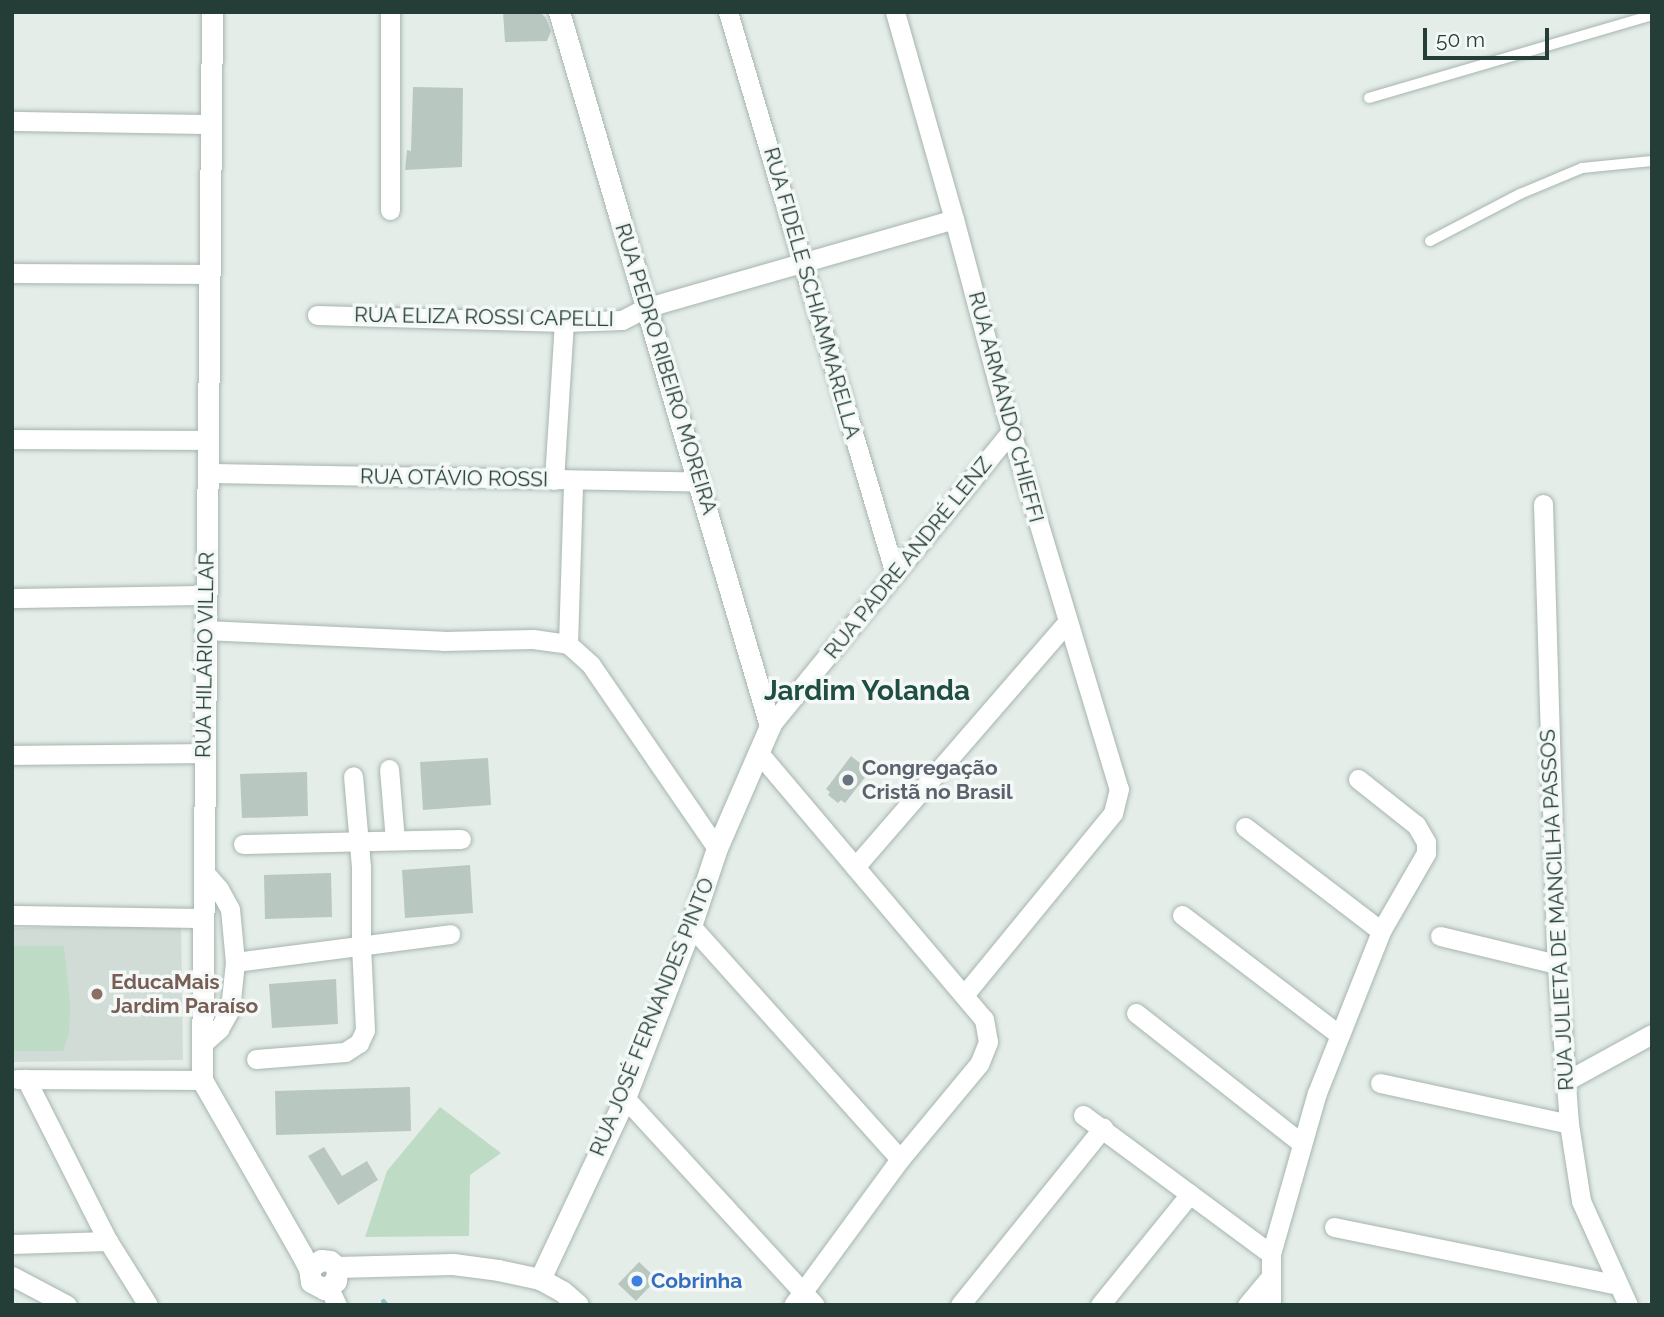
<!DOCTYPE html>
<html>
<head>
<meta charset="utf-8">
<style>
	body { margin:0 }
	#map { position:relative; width:1664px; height:1317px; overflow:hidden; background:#e4ede8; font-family:Raleway,sans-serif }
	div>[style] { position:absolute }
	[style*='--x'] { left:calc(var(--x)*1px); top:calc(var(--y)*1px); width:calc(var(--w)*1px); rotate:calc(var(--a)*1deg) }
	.built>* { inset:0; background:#d2dcd7 }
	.green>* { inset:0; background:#bedcc5 }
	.stream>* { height:5px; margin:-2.5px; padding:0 2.5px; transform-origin:2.5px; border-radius:2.5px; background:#8fc6ce }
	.building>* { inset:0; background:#b9c7c1 }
	.roads { filter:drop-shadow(0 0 2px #a7b5af) drop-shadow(0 0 2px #a7b5af) }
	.service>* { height:10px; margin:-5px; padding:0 5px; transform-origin:5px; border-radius:5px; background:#fff }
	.minor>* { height:19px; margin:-9.5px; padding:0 9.5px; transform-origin:9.5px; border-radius:9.5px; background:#fff }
	.tertiary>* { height:21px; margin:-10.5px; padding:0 10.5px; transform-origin:10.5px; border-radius:10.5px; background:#fff }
	.dots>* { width:19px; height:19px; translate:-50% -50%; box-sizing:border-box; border:4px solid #f4f9f7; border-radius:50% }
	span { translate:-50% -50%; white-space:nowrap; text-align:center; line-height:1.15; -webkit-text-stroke:7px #f4f9f7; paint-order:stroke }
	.street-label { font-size:21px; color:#243d36 }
	.worship-label { font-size:21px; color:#5b616d; font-weight:700 }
	.left { translate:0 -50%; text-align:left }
	.education-label { font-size:21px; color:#785e54; font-weight:700 }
	.shop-label { font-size:21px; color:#366cbe; font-weight:700 }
	.district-label { font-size:28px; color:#214e42; font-weight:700 }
	.frame { position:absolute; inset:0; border:14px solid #243d36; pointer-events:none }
	.scale { position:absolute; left:1423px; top:28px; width:126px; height:32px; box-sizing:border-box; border:4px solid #243d36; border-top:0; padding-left:9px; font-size:21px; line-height:24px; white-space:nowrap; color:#243d36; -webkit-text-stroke:5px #f4f9f7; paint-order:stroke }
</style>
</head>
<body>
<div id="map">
	<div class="built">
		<div style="clip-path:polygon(181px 925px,183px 1060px,12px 1062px,12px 928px)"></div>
	</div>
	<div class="green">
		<div style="clip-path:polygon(12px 946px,64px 946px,70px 1004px,69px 1034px,63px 1051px,12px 1051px)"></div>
		<div style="clip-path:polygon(440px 1107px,501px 1153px,470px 1175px,469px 1236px,365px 1237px,387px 1171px)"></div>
	</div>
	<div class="stream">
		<div style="--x:383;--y:1301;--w:5;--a:53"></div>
	</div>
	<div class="building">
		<div style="clip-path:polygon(503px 12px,540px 12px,546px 18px,551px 31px,547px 41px,505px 42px)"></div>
		<div style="clip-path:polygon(413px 87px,463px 88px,462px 167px,405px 170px,407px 150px,411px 151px)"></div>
		<div style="clip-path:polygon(851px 756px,870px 771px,845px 803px,841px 800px,838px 803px,828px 795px,830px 792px,826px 789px)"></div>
		<div style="clip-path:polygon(488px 758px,491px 805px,423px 810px,420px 762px)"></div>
		<div style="clip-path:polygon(307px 772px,308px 816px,242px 818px,240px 774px)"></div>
		<div style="clip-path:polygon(470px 865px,473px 913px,405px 918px,402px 870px)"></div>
		<div style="clip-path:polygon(331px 873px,332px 917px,265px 919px,264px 875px)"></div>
		<div style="clip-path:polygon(336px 979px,338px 1024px,272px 1028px,269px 984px)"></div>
		<div style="clip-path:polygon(410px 1087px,411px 1131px,276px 1135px,275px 1091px)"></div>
		<div style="clip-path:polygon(324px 1147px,342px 1176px,367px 1161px,378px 1180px,338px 1205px,308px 1156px)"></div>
		<div style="clip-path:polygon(639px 1262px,657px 1279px,636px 1301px,618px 1284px)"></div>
	</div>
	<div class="roads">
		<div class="service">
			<div style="--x:1369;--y:98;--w:295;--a:-16.3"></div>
			<div style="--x:1430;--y:241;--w:102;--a:-27.6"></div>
			<div style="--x:1520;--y:194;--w:67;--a:-22.8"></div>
			<div style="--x:1582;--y:168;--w:70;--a:-5.7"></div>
		</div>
		<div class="minor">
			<div style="--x:728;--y:12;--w:586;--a:73.45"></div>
			<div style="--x:895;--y:12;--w:215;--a:74.1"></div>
			<div style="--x:954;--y:219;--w:220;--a:75"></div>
			<div style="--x:1011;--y:432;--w:373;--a:73.2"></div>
			<div style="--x:1119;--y:789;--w:25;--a:104"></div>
			<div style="--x:1113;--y:813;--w:235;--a:129.3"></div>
			<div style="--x:12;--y:121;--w:199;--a:0.9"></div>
			<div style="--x:390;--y:210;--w:198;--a:-90"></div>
			<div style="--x:12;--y:273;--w:197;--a:0.3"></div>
			<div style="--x:317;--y:315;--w:247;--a:1.6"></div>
			<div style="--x:564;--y:322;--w:58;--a:-2"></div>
			<div style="--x:622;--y:320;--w:29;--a:-27"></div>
			<div style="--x:648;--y:307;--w:318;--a:-16"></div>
			<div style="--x:12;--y:439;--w:196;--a:0.3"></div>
			<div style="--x:207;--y:473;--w:493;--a:1"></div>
			<div style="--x:554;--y:480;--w:158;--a:-86.4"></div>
			<div style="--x:1543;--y:504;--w:460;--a:88.3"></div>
			<div style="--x:1557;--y:964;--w:160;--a:85.7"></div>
			<div style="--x:1569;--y:1124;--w:78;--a:81.1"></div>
			<div style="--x:1581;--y:1201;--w:114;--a:65.7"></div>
			<div style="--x:12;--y:598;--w:194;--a:-0.9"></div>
			<div style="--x:204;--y:630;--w:239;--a:2.6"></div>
			<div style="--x:443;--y:641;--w:90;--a:-1.3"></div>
			<div style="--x:533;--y:639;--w:35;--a:8"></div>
			<div style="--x:568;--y:644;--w:31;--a:42"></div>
			<div style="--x:591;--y:665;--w:222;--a:55.5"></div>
			<div style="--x:568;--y:644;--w:163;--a:-88.2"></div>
			<div style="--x:770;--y:726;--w:380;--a:-50.7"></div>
			<div style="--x:758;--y:752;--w:350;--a:49.8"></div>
			<div style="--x:984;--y:1019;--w:23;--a:80"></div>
			<div style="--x:988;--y:1042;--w:24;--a:112"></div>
			<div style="--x:979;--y:1064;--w:124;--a:129.7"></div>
			<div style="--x:900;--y:1159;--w:181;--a:126.2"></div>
			<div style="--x:12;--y:755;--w:191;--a:-0.6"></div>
			<div style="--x:389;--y:769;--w:71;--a:85.2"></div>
			<div style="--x:1245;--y:827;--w:171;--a:37.4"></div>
			<div style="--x:243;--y:844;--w:218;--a:-1.3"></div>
			<div style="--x:855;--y:867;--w:324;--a:-49.1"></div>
			<div style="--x:12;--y:915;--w:191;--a:0.9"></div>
			<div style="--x:1182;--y:915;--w:196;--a:37.3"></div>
			<div style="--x:691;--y:926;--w:313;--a:48.1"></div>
			<div style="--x:1440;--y:936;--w:120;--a:13.5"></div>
			<div style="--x:235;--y:962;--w:217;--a:-7.4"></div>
			<div style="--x:1136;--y:1013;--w:210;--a:38.2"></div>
			<div style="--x:202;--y:1044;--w:23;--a:-41"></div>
			<div style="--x:219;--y:1029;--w:23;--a:-61"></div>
			<div style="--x:230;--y:1009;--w:47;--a:-83.9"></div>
			<div style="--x:235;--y:962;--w:53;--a:-95.4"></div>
			<div style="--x:230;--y:909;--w:23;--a:-119"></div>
			<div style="--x:219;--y:889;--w:23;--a:-131"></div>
			<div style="--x:256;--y:1059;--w:89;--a:-4.5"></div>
			<div style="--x:345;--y:1052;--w:17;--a:-33"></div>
			<div style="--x:359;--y:1043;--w:14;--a:-65"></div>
			<div style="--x:365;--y:1030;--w:86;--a:-92.7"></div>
			<div style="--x:361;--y:944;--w:77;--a:-90"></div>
			<div style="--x:361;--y:867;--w:91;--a:-95"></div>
			<div style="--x:17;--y:1079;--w:185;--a:0.3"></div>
			<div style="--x:26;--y:1079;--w:182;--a:63.2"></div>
			<div style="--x:108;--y:1241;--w:75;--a:58"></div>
			<div style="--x:1566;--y:1081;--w:98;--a:-28.7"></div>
			<div style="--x:1380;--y:1083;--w:193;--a:12.2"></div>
			<div style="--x:625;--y:1098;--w:281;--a:47.5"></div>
			<div style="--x:1083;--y:1115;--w:234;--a:36.5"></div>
			<div style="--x:1334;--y:1227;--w:290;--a:11.5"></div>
			<div style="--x:12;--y:1244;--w:96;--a:-1.8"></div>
			<div style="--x:12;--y:1276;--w:62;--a:27.8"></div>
			<div style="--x:329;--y:1288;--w:19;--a:65"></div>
			<div style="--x:960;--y:1305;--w:228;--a:-51.1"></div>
			<div style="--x:1100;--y:1305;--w:143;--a:-51"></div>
			<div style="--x:1247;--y:1305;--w:35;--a:-50"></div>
			<div style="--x:1271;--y:1305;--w:51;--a:-90"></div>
			<div style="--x:1271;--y:1254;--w:167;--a:-74.1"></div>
			<div style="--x:1317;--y:1093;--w:174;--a:-68.4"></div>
			<div style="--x:1381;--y:931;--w:90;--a:-60"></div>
			<div style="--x:1426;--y:853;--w:11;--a:-90"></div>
			<div style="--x:1426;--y:842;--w:20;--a:-120"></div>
			<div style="--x:1416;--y:825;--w:74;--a:-141.6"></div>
		</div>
		<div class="tertiary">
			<div style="--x:212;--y:12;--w:1068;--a:90.54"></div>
			<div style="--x:202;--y:1080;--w:199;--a:60.2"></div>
			<div style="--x:301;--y:1253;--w:17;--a:62"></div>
			<div style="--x:309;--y:1268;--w:14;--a:82"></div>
			<div style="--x:311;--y:1282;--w:15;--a:28"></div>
			<div style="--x:324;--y:1289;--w:14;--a:-34"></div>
			<div style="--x:336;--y:1281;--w:14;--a:-86"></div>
			<div style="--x:337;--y:1267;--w:9;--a:-139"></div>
			<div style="--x:330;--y:1261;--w:9;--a:-174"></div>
			<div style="--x:321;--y:1260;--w:14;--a:146"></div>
			<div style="--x:337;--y:1267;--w:116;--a:-1.5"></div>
			<div style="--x:453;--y:1264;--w:45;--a:7.6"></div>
			<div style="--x:498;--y:1270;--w:43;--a:12.1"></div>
			<div style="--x:540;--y:1279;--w:25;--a:29"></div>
			<div style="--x:562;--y:1291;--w:21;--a:41"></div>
			<div style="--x:540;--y:1279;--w:200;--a:-64.8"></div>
			<div style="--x:625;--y:1098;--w:184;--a:-69"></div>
			<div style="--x:691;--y:926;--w:82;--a:-71.6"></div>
			<div style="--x:717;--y:848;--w:133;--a:-66.5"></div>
			<div style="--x:770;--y:726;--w:745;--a:-106.46"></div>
		</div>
	</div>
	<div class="dots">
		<div style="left:848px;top:780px;background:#6b7280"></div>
		<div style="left:97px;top:994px;background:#8d6e63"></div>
		<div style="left:637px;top:1281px;background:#3f7fe0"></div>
	</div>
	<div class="street-label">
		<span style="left:812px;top:293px;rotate:74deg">RUA FIDELE SCHIAMMARELLA</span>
		<span style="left:484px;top:317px;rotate:1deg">RUA ELIZA ROSSI CAPELLI</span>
		<span style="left:666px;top:369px;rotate:73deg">RUA PEDRO RIBEIRO MOREIRA</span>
		<span style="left:1006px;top:407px;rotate:75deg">RUA ARMANDO CHIEFFI</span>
		<span style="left:454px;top:478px;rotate:1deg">RUA OTÁVIO ROSSI</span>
		<span style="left:908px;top:558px;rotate:-51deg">RUA PADRE ANDRÉ LENZ</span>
		<span style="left:205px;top:655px;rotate:-89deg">RUA HILÁRIO VILLAR</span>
		<span style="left:1557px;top:910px;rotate:-93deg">RUA JULIETA DE MANCILHA PASSOS</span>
		<span style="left:652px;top:1017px;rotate:-68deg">RUA JOSÉ FERNANDES PINTO</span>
	</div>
	<div class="worship-label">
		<span class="left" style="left:862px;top:780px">Congregação<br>Cristã no Brasil</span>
	</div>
	<div class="education-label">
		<span class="left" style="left:111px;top:994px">EducaMais<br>Jardim Paraíso</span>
	</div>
	<div class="shop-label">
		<span class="left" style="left:651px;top:1281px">Cobrinha</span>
	</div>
	<div class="district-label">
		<span style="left:867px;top:691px">Jardim Yolanda</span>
	</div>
	<div class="frame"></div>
	<div class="scale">50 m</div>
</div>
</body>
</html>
